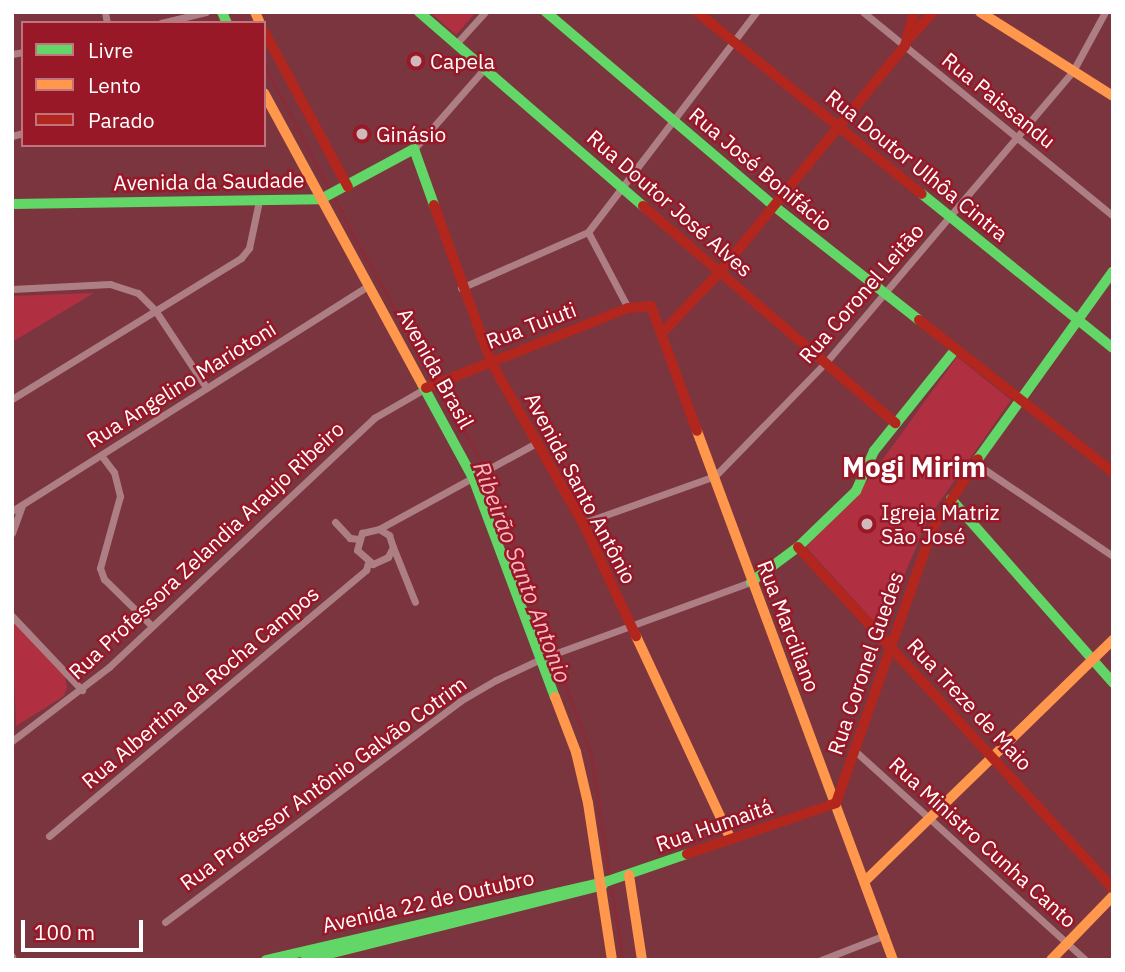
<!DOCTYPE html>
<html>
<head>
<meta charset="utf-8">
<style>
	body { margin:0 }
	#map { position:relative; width:1125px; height:972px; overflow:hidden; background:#7b353e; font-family:"IBM Plex Sans",sans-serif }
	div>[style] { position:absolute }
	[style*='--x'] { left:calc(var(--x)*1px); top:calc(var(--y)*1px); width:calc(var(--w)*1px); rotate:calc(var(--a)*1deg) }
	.green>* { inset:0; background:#b03041 }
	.stream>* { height:2.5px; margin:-1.25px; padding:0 1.25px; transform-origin:1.25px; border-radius:1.25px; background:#892c37 }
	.street>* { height:7px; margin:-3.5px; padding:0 3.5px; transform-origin:3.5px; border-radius:3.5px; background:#ad7f85 }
	.fast>* { height:10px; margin:-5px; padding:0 5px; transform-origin:5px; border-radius:5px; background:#63d668 }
	.slow>* { height:10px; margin:-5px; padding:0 5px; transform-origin:5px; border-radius:5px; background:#ff974d }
	.jam>* { height:10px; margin:-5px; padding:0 5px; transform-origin:5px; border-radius:5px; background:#b3261e }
	.dots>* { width:19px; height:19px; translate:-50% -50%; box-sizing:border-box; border:4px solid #981828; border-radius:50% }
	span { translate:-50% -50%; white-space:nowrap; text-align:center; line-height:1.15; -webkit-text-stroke:5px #981828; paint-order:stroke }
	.poi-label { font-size:21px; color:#fff }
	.left { translate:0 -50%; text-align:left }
	.street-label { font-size:21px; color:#fff }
	.water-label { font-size:23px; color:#f8b8c1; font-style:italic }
	.district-label { font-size:28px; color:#fff; font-weight:700 }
	.frame { position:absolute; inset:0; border:14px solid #fff; pointer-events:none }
	.legend { position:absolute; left:21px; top:21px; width:245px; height:126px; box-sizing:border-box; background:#981828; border:2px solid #c1747e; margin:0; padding:9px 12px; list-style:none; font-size:21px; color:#fff }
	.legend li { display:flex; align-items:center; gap:14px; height:35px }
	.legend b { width:35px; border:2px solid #c1747e }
	.scale { position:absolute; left:21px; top:920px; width:122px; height:32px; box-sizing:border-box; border:4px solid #fff; border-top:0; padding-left:9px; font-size:21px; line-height:24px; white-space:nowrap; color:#fff; -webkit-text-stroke:5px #981828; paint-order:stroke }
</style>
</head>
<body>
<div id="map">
	<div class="green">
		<div style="clip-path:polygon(430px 12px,476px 12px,456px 35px)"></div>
		<div style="clip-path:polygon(94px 293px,12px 342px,12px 296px)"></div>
		<div style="clip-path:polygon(957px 357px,1011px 400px,929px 517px,881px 629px,806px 547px,867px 481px)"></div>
		<div style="clip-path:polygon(12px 620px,65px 677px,67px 687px,64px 696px,16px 726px)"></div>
	</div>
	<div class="stream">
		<div style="--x:238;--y:12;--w:12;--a:66"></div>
		<div style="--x:264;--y:64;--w:202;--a:62.3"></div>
		<div style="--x:358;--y:243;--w:262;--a:60.5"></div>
		<div style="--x:487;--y:471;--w:301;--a:69.8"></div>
		<div style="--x:591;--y:753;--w:125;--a:81.3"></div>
		<div style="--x:611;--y:883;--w:78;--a:81.1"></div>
	</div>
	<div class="street">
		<div style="--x:105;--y:12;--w:11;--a:80"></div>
		<div style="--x:863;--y:12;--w:323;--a:39.2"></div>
		<div style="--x:161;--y:23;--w:46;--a:-13.7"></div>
		<div style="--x:456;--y:44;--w:43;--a:-47.8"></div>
		<div style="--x:12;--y:54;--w:11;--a:-10"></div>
		<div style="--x:12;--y:136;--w:11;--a:-15"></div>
		<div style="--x:414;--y:149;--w:106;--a:-48.8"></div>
		<div style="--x:588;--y:232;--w:86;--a:62.2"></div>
		<div style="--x:461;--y:288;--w:139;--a:-23.8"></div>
		<div style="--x:588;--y:232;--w:277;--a:-52.6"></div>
		<div style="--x:12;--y:289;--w:98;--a:-2.9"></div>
		<div style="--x:110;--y:284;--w:29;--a:18"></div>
		<div style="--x:138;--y:293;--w:24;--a:45"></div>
		<div style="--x:155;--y:310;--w:92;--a:56.5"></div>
		<div style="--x:12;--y:399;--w:269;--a:-31.6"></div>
		<div style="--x:241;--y:258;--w:13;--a:-51"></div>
		<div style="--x:249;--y:248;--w:48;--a:-78"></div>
		<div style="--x:101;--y:455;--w:21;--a:53"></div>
		<div style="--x:114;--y:472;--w:25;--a:76"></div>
		<div style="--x:120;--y:496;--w:75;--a:105.5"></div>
		<div style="--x:100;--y:568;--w:12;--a:70"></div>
		<div style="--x:104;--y:579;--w:66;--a:44.4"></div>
		<div style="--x:975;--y:463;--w:166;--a:34"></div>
		<div style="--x:12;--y:511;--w:421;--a:-32.3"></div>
		<div style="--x:335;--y:522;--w:22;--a:47"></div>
		<div style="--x:350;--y:538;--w:9;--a:6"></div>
		<div style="--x:583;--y:523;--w:140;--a:-19.6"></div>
		<div style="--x:715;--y:476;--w:161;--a:-45.8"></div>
		<div style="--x:827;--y:361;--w:380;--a:-49.7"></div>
		<div style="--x:1073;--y:71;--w:67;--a:-61.5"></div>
		<div style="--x:379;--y:529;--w:12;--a:31"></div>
		<div style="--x:389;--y:535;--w:13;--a:72"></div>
		<div style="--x:393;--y:547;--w:11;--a:117"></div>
		<div style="--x:388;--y:557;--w:17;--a:155"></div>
		<div style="--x:373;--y:564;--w:21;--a:-139"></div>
		<div style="--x:357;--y:550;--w:18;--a:-74"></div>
		<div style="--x:362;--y:533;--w:17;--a:-13"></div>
		<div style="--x:379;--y:529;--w:181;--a:-28.7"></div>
		<div style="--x:12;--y:533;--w:29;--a:-70"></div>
		<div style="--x:393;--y:547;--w:59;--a:68.2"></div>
		<div style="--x:12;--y:616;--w:102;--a:46.6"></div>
		<div style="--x:12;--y:741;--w:122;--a:-37.3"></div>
		<div style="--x:109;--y:667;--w:364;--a:-43.2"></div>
		<div style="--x:374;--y:418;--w:60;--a:-30"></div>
		<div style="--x:854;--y:750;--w:313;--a:42.2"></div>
		<div style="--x:49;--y:836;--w:414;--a:-40"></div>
		<div style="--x:366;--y:570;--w:7;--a:-74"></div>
		<div style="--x:165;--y:922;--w:369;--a:-36.8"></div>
		<div style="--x:460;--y:701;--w:42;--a:-30.3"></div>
		<div style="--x:496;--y:680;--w:52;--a:-25.1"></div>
		<div style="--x:543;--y:658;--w:221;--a:-20.1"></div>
		<div style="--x:12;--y:956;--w:4;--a:76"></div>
		<div style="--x:821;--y:960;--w:69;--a:-21.3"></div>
	</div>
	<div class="fast">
		<div style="--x:222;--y:12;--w:12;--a:66"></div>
		<div style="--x:419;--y:12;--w:296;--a:40.9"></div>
		<div style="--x:546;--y:12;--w:299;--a:40.4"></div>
		<div style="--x:774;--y:206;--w:184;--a:38.2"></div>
		<div style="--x:922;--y:194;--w:245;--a:38.9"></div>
		<div style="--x:12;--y:204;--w:309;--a:-0.9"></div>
		<div style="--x:321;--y:199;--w:106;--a:-28.3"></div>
		<div style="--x:414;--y:149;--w:59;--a:70.3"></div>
		<div style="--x:422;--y:384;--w:107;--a:61.5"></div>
		<div style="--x:473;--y:478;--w:234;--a:69.5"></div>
		<div style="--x:978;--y:459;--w:231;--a:-54.3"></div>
		<div style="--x:951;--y:499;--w:245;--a:48.6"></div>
		<div style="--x:751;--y:582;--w:59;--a:-36.7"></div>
		<div style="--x:798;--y:547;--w:81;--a:-44"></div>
		<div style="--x:856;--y:491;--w:44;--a:-65.8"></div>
		<div style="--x:874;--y:451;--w:129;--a:-51.3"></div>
		<div style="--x:266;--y:960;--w:351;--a:-13"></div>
		<div style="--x:608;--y:881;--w:83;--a:-18.9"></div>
		<div style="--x:305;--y:960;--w:307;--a:-14.1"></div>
	</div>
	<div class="slow">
		<div style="--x:255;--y:12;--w:12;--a:66"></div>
		<div style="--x:980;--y:12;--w:157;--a:32.3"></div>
		<div style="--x:264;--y:93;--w:331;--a:61.5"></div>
		<div style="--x:697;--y:431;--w:564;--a:69.67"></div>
		<div style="--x:636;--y:636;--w:223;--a:65"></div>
		<div style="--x:555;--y:697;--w:59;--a:69.1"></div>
		<div style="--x:576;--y:752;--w:52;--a:76.8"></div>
		<div style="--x:588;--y:803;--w:159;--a:81.3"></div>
		<div style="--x:629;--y:875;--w:86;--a:81.3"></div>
		<div style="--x:865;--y:881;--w:346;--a:-44.2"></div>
		<div style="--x:1051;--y:960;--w:89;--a:-45.9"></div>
	</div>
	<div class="jam">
		<div style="--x:697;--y:12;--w:289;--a:39"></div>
		<div style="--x:264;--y:31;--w:177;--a:61.7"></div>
		<div style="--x:910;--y:37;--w:34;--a:-47"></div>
		<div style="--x:434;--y:205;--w:167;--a:70"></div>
		<div style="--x:491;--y:362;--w:185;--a:60.3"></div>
		<div style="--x:583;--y:523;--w:125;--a:64.9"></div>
		<div style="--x:643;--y:206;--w:333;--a:40.7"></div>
		<div style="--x:919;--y:320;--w:246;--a:38.1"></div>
		<div style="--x:663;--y:332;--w:81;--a:-46.5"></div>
		<div style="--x:719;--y:273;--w:293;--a:-50.7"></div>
		<div style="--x:905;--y:46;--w:35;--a:-75"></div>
		<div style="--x:426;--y:388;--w:217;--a:-21.6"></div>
		<div style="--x:628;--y:308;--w:23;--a:-5"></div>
		<div style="--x:651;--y:306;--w:133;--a:69.8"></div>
		<div style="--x:798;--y:547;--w:464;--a:47.3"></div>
		<div style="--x:687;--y:854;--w:157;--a:-18.9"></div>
		<div style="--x:836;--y:803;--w:292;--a:-70.6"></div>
		<div style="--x:933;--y:528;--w:82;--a:-56.9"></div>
	</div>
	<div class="dots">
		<div style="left:416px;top:61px;background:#d1b8bb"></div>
		<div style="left:362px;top:134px;background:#d1b8bb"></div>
		<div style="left:867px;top:524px;background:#d1b8bb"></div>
	</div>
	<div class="poi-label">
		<span class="left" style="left:430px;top:61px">Capela</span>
		<span class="left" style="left:376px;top:134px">Ginásio</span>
		<span class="left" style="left:881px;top:524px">Igreja Matriz<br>São José</span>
	</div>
	<div class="street-label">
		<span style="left:999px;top:100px;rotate:39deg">Rua Paissandu</span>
		<span style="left:917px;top:165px;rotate:39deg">Rua Doutor Ulhôa Cintra</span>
		<span style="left:761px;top:169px;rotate:40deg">Rua José Bonifácio</span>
		<span style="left:209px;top:181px;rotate:-1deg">Avenida da Saudade</span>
		<span style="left:670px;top:203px;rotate:41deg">Rua Doutor José Alves</span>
		<span style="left:861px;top:293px;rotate:-49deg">Rua Coronel Leitão</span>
		<span style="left:531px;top:325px;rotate:-21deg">Rua Tuiuti</span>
		<span style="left:436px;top:368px;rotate:61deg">Avenida Brasil</span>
		<span style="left:181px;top:384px;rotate:-32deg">Rua Angelino Mariotoni</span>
		<span style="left:581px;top:488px;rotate:62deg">Avenida Santo Antônio</span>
		<span style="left:206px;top:550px;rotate:-43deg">Rua Professora Zelandia Araujo Ribeiro</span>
		<span style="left:789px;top:626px;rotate:69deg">Rua Marciliano</span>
		<span style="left:865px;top:663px;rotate:-71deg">Rua Coronel Guedes</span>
		<span style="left:200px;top:687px;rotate:-40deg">Rua Albertina da Rocha Campos</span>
		<span style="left:970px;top:704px;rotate:47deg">Rua Treze de Maio</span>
		<span style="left:323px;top:783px;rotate:-36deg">Rua Professor Antônio Galvão Cotrim</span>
		<span style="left:714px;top:825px;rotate:-19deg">Rua Humaitá</span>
		<span style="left:983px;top:842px;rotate:42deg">Rua Ministro Cunha Canto</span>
		<span style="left:428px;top:901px;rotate:-13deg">Avenida 22 de Outubro</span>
	</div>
	<div class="water-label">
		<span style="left:523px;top:572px;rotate:69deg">Ribeirão Santo Antonio</span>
	</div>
	<div class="district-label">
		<span style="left:914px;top:467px">Mogi Mirim</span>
	</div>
	<div class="frame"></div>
	<ul class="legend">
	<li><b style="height:9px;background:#63d668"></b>Livre</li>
	<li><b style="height:9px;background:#ff974d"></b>Lento</li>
	<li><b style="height:9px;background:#b3261e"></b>Parado</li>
	</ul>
	<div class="scale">100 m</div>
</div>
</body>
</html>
